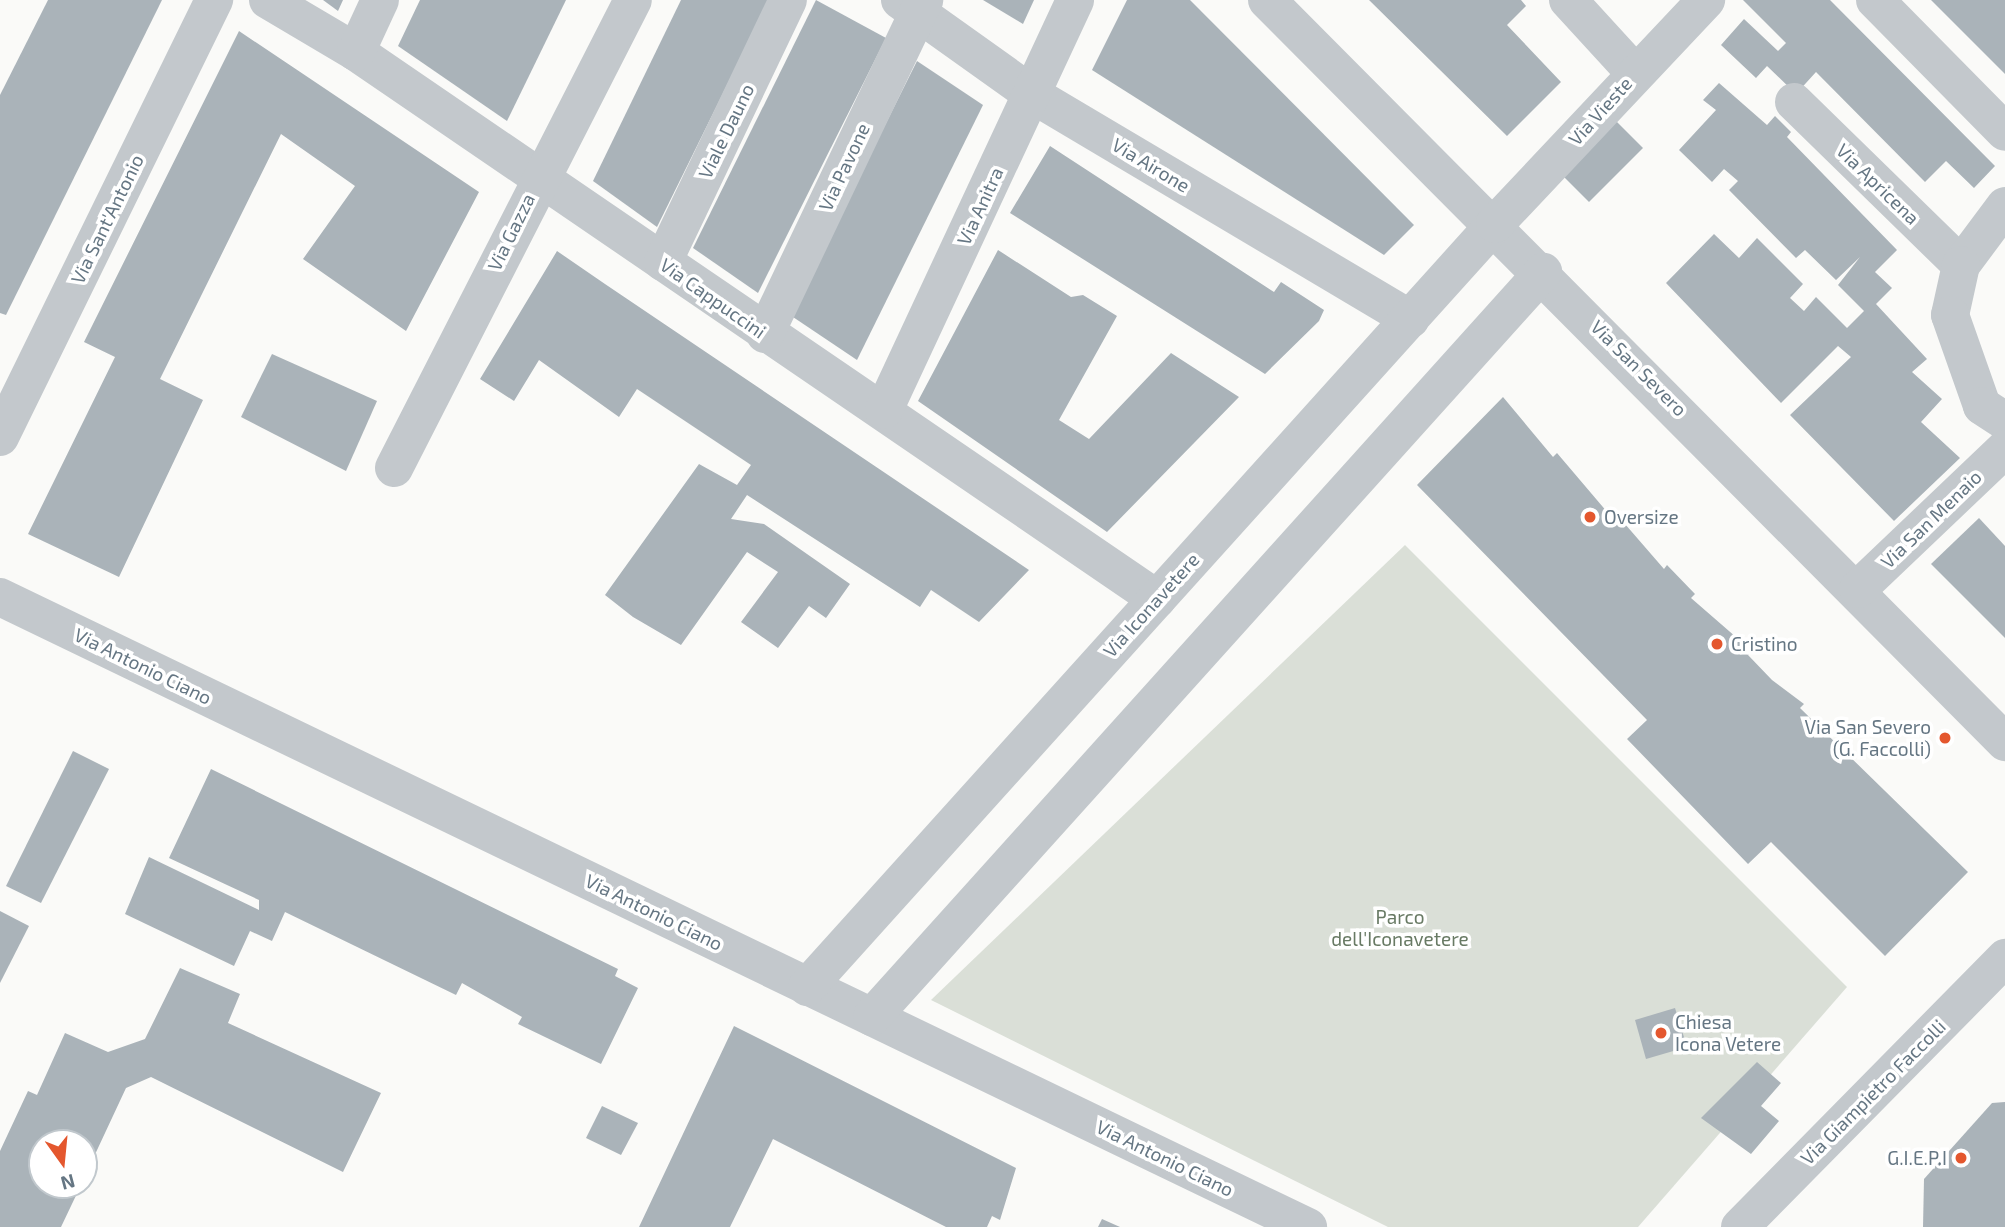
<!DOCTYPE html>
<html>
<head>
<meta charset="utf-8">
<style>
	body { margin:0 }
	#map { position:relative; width:2005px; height:1227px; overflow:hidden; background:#fafaf8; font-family:"Exo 2",sans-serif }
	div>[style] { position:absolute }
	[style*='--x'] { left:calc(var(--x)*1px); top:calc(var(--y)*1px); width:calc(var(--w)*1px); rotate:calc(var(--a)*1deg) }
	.green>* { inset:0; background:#dadfd7 }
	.building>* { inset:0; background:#aab3b9 }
	.minor>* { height:38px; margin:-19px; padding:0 19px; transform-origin:19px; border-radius:19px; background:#c3c8cc }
	.dots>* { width:19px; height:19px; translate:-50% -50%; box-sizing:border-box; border:4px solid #fff; border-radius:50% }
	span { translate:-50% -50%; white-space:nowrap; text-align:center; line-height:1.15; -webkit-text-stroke:7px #fff; paint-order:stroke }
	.street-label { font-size:19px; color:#657683 }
	.poi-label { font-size:19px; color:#657683 }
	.left { translate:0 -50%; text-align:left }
	.right { translate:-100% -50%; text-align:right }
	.park-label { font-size:19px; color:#687a64 }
	.north { position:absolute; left:28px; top:1129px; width:70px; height:70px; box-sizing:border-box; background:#fff; border:2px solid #c1c8cd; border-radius:50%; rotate:165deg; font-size:19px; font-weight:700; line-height:28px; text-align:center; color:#657683 }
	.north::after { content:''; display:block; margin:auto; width:24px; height:32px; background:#e4572e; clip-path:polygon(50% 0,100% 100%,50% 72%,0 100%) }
</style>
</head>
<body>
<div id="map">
	<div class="green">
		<div style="clip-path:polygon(1405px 545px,1847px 987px,1638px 1227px,1388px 1227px,931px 1000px)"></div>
	</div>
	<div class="building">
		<div style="clip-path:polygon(48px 0,162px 0,6px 315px,0 313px,0 95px)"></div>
		<div style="clip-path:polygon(323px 0,343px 0,338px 11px)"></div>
		<div style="clip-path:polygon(420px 0,566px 0,507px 121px,398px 46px)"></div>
		<div style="clip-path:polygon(681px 0,769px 0,657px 227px,593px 181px)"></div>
		<div style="clip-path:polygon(816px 0,886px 38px,758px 293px,693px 248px)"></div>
		<div style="clip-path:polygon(983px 0,1034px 0,1023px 24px)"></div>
		<div style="clip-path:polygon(1127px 0,1190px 0,1414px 225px,1384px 255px,1092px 70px)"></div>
		<div style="clip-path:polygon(1369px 0,1521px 0,1526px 6px,1507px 25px,1561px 82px,1507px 136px)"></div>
		<div style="clip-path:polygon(1743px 0,1830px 0,1995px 166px,1974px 188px,1946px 161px,1925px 182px,1816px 72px,1796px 94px,1767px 66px,1756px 78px,1721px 45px,1744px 19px,1778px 51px,1786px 43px)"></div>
		<div style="clip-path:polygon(1931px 0,2005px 0,2005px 74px)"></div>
		<div style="clip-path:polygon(239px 31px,479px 192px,406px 331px,303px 259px,355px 186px,281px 134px,160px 379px,203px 400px,119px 577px,28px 534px,115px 357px,84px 342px)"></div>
		<div style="clip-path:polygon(917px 61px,983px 105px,857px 360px,790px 315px)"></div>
		<div style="clip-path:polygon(1719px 83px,1767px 125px,1775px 116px,1791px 132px,1787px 137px,1897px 250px,1875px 272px,1892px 288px,1876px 304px,1927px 359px,1912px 372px,1942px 399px,1921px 422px,1960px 458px,1894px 521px,1790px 415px,1851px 357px,1838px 346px,1781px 403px,1666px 283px,1714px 234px,1739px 258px,1757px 238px,1803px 284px,1790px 298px,1804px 311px,1816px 297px,1847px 328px,1864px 311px,1838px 285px,1860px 257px,1836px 280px,1805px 250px,1796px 258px,1729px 190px,1738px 181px,1724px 169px,1712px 182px,1679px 150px,1716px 110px,1703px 100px)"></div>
		<div style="clip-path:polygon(1615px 120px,1643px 148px,1589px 202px,1561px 174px)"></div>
		<div style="clip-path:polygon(1050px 146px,1274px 292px,1281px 282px,1324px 310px,1319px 321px,1265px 374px,1010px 213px)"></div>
		<div style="clip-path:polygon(998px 250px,1071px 297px,1083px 295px,1117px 316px,1059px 420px,1089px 439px,1171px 353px,1239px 397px,1107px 532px,918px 401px)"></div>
		<div style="clip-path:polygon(557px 251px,605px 284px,1029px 570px,979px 622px,931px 590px,920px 607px,747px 495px,731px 519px,764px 524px,850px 584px,826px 618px,809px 606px,778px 648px,741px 622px,778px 572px,747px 552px,681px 645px,633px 617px,605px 595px,699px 464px,737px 485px,751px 465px,637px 389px,619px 417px,539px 360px,514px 401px,480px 379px)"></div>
		<div style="clip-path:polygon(272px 354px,377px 401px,346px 471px,241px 417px)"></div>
		<div style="clip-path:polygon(1503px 397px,1553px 457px,1557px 453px,1608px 513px,1612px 509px,1664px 569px,1667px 565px,1695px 594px,1691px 598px,1752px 651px,1748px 655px,1772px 680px,1804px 704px,1800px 708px,1968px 872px,1885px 956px,1771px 842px,1748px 864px,1627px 739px,1647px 720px,1417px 485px)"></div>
		<div style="clip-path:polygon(1979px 518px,2005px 546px,2005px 638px,1931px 564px)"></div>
		<div style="clip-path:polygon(73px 751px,109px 769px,41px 903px,6px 886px)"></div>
		<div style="clip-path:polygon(211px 769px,618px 969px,615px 976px,638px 988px,601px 1064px,518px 1024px,522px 1017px,462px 983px,456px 995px,285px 912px,272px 941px,250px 931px,234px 966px,125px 914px,149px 857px,259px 910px,259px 900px,169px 858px)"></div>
		<div style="clip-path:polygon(0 911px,29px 926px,0 983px)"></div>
		<div style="clip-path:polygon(180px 968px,240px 994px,228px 1023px,381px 1093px,343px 1172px,151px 1077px,126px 1088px,84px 1178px,84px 1143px,42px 1143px,42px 1185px,81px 1185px,61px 1227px,0 1227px,0 1151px,28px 1091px,37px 1095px,65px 1033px,108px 1052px,145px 1039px)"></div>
		<div style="clip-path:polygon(1675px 1008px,1687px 1047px,1646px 1059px,1635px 1020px)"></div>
		<div style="clip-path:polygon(734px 1026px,1016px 1168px,1000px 1220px,992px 1216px,987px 1227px,946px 1227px,773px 1139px,730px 1227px,639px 1227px)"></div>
		<div style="clip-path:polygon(1757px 1062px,1781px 1083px,1761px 1106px,1779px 1121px,1751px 1154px,1701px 1118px)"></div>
		<div style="clip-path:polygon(2005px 1102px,2005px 1227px,1923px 1227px,1924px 1179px,1992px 1103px)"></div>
		<div style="clip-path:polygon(602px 1106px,638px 1123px,621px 1155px,586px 1138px)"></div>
		<div style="clip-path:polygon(1102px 1219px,1120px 1227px,1098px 1227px)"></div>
	</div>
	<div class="minor">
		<div style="--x:268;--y:0;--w:102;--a:30.6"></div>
		<div style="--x:356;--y:52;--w:970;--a:34.33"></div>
		<div style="--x:900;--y:0;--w:163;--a:35.5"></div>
		<div style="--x:1033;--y:95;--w:439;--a:30.7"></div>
		<div style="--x:1267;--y:0;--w:1047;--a:45.15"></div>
		<div style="--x:1568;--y:0;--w:99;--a:47.5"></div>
		<div style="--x:1875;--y:0;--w:185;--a:45.4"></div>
		<div style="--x:356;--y:52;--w:57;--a:-65.2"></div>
		<div style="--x:1794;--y:102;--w:233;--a:44.3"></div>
		<div style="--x:2005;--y:206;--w:74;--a:126.7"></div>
		<div style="--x:1961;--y:265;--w:51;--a:102.4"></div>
		<div style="--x:1950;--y:315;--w:96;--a:70.6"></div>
		<div style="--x:1982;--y:406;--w:27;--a:33"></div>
		<div style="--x:663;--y:262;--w:290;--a:-64.5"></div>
		<div style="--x:765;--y:334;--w:370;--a:-64.5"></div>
		<div style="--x:884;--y:410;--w:452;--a:-65"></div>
		<div style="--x:0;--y:437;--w:487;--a:-63.9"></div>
		<div style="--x:394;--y:468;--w:525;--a:-62.95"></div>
		<div style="--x:1858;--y:589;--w:203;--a:-43.6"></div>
		<div style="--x:0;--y:597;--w:1452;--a:25.72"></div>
		<div style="--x:807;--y:987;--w:1027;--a:-47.96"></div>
		<div style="--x:1495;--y:224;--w:308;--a:-46.7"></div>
		<div style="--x:872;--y:1017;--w:1003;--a:-47.99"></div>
		<div style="--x:1740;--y:1227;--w:378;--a:-45.4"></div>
	</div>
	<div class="dots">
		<div style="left:1590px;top:517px;background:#e4572e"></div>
		<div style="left:1717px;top:644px;background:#e4572e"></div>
		<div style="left:1945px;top:738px;background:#e4572e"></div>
		<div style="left:1661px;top:1033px;background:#e4572e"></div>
		<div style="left:1961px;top:1158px;background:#e4572e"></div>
	</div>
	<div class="street-label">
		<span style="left:1600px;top:111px;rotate:-48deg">Via Vieste</span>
		<span style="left:726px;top:131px;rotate:-64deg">Viale Dauno</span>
		<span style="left:1151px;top:165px;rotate:31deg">Via Airone</span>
		<span style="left:844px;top:167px;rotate:-65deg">Via Pavone</span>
		<span style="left:1878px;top:184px;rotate:44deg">Via Apricena</span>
		<span style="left:980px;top:206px;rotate:-65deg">Via Anitra</span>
		<span style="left:107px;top:219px;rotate:-64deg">Via Sant'Antonio</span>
		<span style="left:511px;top:232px;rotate:-64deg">Via Gazza</span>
		<span style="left:713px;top:298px;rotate:35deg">Via Cappuccini</span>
		<span style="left:1639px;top:368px;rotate:45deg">Via San Severo</span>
		<span style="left:1931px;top:519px;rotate:-44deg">Via San Menaio</span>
		<span style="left:1151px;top:605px;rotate:-48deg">Via Iconavetere</span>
		<span style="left:143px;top:666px;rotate:26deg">Via Antonio Ciano</span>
		<span style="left:654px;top:912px;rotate:26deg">Via Antonio Ciano</span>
		<span style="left:1873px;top:1092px;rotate:-45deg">Via Giampietro Faccolli</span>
		<span style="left:1165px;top:1158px;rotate:26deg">Via Antonio Ciano</span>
	</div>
	<div class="poi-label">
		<span class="left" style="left:1604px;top:517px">Oversize</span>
		<span class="left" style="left:1731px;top:644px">Cristino</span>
		<span class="right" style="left:1931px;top:738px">Via San Severo<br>(G. Faccolli)</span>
		<span class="left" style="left:1675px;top:1033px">Chiesa<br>Icona Vetere</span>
		<span class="right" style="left:1947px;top:1158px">G.I.E.P.I</span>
	</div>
	<div class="park-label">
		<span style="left:1400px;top:928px">Parco<br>dell'Iconavetere</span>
	</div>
	<div class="north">N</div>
</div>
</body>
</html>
